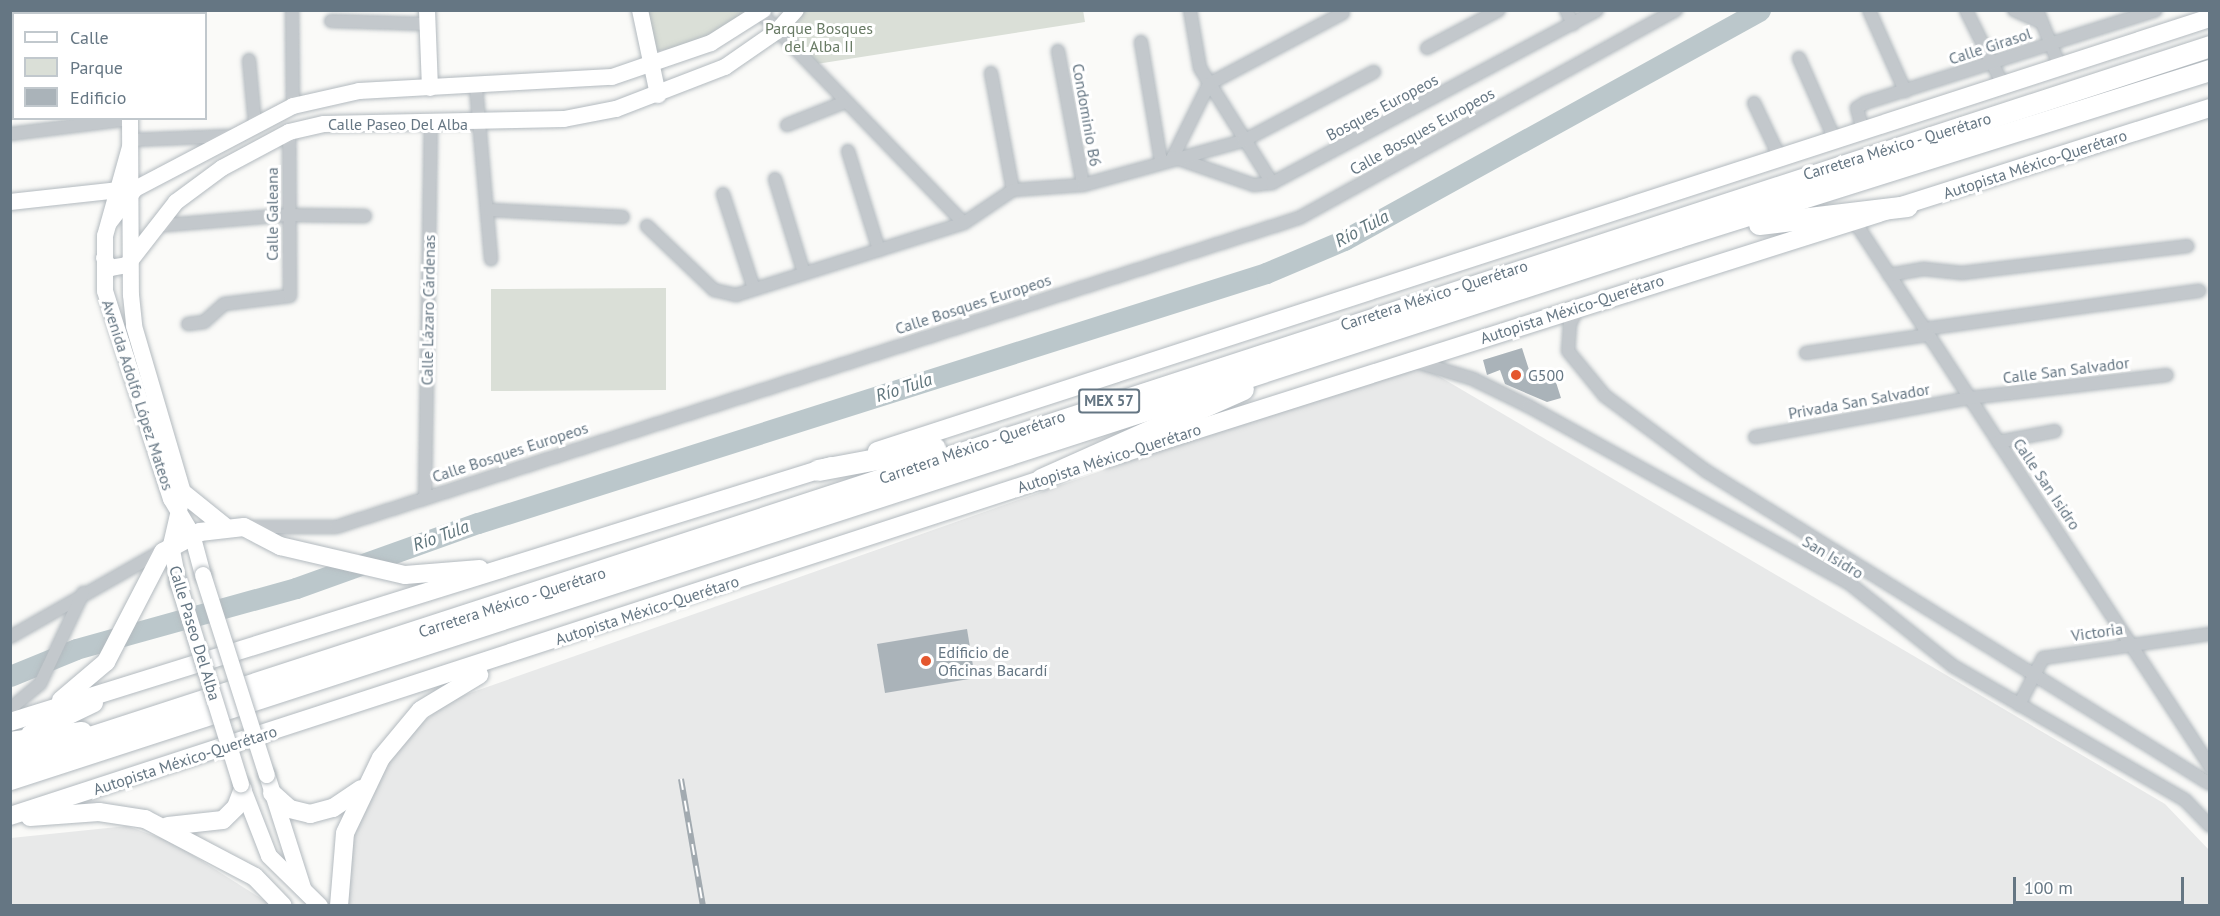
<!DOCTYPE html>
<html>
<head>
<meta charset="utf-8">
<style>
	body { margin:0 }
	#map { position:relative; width:2220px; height:916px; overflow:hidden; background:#fafaf8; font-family:"PT Sans",sans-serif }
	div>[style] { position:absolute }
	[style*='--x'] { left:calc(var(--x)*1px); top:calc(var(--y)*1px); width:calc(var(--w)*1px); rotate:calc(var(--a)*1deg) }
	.built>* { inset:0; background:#e8e9e9 }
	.green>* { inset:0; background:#dadfd7 }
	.river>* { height:21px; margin:-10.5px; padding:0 10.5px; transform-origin:10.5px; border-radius:10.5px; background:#bbc7cb }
	.building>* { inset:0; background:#aab3b9 }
	.roads { filter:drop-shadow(0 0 2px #b3babf) drop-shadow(0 0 2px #b3babf) }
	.street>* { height:12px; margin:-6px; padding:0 6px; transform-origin:6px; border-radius:6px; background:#c3c8cc }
	.secondary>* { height:16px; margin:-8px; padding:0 8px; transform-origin:8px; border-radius:8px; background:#fff }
	.primary>* { height:18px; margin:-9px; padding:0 9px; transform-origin:9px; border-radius:9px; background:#fff }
	.highway>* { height:21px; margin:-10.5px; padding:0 10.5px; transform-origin:10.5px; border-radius:10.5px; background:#fff }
	.rail>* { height:6px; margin-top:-3px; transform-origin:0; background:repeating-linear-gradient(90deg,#fff 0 11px,#a2aab0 0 22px); box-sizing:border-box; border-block:2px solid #a2aab0 }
	.bridges { filter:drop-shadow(0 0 2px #b3babf) drop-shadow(0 0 2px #b3babf) }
	.secondary-bridge>* { height:16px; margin:-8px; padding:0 8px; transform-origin:8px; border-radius:8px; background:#fff }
	.dots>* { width:16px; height:16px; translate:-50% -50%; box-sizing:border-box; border:3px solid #fff; border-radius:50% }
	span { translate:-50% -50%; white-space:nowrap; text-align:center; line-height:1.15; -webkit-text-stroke:6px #fff; paint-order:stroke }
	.shield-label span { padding:2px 4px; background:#fff; border:2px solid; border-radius:4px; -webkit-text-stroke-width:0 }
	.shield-label { font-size:15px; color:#657683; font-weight:700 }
	.park-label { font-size:16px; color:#687a64 }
	.street-label { font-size:16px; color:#657683 }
	.poi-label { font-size:16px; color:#657683 }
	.left { translate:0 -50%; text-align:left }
	.water-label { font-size:18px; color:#60757c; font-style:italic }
	.frame { position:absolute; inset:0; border:12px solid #657683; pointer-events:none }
	.legend { position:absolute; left:12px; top:12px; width:195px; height:108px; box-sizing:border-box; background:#fff; border:2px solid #c1c8cd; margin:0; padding:8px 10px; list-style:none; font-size:18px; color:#657683 }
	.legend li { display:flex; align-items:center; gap:12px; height:30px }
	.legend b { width:30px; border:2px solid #c1c8cd }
	.scale { position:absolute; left:2013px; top:877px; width:171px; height:27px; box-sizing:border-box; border:3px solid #657683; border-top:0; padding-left:8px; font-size:18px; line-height:21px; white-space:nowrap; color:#657683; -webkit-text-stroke:4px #fff; paint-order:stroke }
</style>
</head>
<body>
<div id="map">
	<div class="built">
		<div style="clip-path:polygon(1413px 361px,2165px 804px,2210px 851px,2209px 906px,346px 906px,350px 836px,393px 747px,450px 700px)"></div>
		<div style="clip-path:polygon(127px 826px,172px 842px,273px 906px,11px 906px,11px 838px)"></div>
	</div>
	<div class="green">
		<div style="clip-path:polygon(796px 10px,1083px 10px,1085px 22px,810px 65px,777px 31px)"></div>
		<div style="clip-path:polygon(643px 11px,763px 11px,711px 43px,651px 52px)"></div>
		<div style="clip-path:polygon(666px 288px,666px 390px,491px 391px,491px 289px)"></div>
	</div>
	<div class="river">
		<div style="--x:10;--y:676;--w:71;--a:-22.2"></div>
		<div style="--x:76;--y:649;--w:228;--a:-15.5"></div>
		<div style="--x:296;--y:588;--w:193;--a:-19.7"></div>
		<div style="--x:478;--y:523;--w:827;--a:-17.6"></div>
		<div style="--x:1266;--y:273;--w:85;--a:-22.9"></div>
		<div style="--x:1344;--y:240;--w:475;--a:-28.9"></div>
	</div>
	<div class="building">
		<div style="clip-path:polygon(1522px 348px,1531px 376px,1539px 381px,1554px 376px,1561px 398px,1547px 402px,1505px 384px,1500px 370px,1487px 375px,1483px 360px)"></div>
		<div style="clip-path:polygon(967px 629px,975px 678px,885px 693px,877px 644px)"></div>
	</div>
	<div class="roads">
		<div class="street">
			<div style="--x:292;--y:10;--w:96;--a:89.4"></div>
			<div style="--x:1190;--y:10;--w:59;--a:80.2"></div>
			<div style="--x:1200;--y:68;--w:136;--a:57.9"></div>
			<div style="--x:1566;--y:10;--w:16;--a:63"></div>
			<div style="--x:1869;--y:10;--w:89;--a:66"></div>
			<div style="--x:1966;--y:10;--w:84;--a:63.7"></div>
			<div style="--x:2014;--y:10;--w:30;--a:24"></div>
			<div style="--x:2037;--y:10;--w:61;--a:68"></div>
			<div style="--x:761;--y:13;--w:292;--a:46"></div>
			<div style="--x:1343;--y:13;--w:152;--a:152.1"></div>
			<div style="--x:1209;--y:84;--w:81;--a:116.3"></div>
			<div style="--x:1173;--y:157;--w:86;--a:19.1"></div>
			<div style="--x:1254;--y:185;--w:18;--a:-6"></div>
			<div style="--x:1272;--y:183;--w:368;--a:-28"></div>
			<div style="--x:331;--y:21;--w:96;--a:1.8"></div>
			<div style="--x:1141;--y:42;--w:121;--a:80.5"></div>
			<div style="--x:1427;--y:48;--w:81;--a:-27.8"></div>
			<div style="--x:1058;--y:51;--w:136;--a:79.4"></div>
			<div style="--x:1799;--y:58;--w:90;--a:66.3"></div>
			<div style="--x:249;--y:60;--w:63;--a:84.6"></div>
			<div style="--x:991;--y:73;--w:119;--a:79.4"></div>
			<div style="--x:476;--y:87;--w:173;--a:85"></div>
			<div style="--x:1754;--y:103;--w:61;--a:64.7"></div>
			<div style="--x:787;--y:125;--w:62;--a:-21.6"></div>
			<div style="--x:1863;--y:131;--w:24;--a:-105"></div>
			<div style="--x:1857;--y:108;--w:9;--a:-32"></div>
			<div style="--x:1865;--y:103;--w:305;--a:-17.7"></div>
			<div style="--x:10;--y:134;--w:121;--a:-7.1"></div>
			<div style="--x:131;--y:140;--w:100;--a:-2.3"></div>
			<div style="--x:848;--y:151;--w:104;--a:72.6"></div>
			<div style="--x:775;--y:179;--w:98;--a:72.9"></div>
			<div style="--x:723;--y:194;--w:100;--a:71.9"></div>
			<div style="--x:490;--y:210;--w:133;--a:3"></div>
			<div style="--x:1855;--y:222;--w:650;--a:56.87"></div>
			<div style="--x:155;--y:226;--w:133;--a:-4.7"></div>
			<div style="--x:288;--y:215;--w:77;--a:0.7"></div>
			<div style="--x:647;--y:226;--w:93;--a:43.7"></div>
			<div style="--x:714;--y:290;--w:23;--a:13"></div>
			<div style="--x:736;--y:295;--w:239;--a:-17.5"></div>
			<div style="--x:964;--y:223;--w:59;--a:-34"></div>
			<div style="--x:1013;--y:190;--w:70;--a:-4.1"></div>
			<div style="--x:1083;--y:185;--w:166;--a:-15.4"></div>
			<div style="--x:1243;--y:141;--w:148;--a:-27.8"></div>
			<div style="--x:1889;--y:275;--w:36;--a:-10"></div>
			<div style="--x:1924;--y:269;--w:38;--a:6"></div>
			<div style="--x:1962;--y:273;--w:227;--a:-6.8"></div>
			<div style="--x:1578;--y:307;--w:19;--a:115"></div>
			<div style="--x:1570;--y:324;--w:27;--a:94"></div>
			<div style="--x:1568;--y:351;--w:58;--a:50.6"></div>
			<div style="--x:1605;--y:396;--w:126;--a:36.6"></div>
			<div style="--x:1706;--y:471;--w:593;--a:31.84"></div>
			<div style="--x:188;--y:324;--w:16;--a:-7"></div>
			<div style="--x:204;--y:322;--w:27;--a:-42"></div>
			<div style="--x:224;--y:304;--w:66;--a:-6.9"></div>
			<div style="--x:290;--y:296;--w:164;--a:-90.3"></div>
			<div style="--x:1924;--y:329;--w:278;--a:-7.9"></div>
			<div style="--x:1806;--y:353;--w:123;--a:-8.4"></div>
			<div style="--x:1413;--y:361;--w:63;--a:16.7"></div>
			<div style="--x:1473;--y:379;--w:61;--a:26.1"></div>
			<div style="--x:1528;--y:406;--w:367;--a:28.9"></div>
			<div style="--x:1849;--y:583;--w:133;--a:38.6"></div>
			<div style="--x:1953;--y:666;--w:268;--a:30"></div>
			<div style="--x:2185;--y:800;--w:36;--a:46"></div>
			<div style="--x:1755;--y:437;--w:218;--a:-10.3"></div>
			<div style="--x:1969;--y:398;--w:199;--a:-6.6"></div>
			<div style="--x:1998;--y:442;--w:58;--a:-10.9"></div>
			<div style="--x:425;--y:497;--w:374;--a:-89.1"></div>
			<div style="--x:249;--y:527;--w:87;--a:0"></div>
			<div style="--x:336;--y:527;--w:1011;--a:-17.79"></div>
			<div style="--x:1299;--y:218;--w:431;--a:-28.9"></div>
			<div style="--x:10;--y:637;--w:176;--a:-29.6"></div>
			<div style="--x:2019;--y:705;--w:53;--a:-62.9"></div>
			<div style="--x:2043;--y:658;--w:169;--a:-8.2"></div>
			<div style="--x:10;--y:709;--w:39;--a:-40"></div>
			<div style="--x:40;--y:684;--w:101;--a:-64.7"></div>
		</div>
		<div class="secondary">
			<div style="--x:125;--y:10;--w:4;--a:90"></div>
			<div style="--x:427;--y:10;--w:78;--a:87.8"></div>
			<div style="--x:640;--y:10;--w:87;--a:78"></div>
			<div style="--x:130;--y:118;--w:177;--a:89.7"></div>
			<div style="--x:131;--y:295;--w:31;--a:84"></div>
			<div style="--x:134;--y:326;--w:174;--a:73.6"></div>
			<div style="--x:183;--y:493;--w:53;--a:103"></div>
			<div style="--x:171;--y:545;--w:38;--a:79"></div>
			<div style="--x:130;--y:147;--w:92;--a:105.7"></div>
			<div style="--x:105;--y:236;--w:55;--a:90"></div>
			<div style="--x:105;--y:291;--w:218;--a:72.4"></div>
			<div style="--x:171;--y:499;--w:41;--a:59"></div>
			<div style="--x:192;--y:534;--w:42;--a:75"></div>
			<div style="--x:10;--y:202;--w:119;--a:-6.3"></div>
			<div style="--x:109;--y:223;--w:43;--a:-52.6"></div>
			<div style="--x:135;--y:189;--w:178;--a:-27.7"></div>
			<div style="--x:293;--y:106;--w:68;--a:-12.8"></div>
			<div style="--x:359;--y:91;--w:253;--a:-3.2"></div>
			<div style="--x:612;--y:77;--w:105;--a:-19"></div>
			<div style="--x:711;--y:43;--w:62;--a:-32.4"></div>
			<div style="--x:104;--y:258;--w:12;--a:59"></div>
			<div style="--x:110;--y:268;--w:17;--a:-10"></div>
			<div style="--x:127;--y:265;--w:80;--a:-52.1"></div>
			<div style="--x:176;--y:202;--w:57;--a:-36.5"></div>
			<div style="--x:222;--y:168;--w:76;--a:-28.2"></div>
			<div style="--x:289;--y:132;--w:36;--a:-13"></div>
			<div style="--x:324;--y:124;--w:240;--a:-1.2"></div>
			<div style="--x:564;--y:119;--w:53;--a:-10.9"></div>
			<div style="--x:616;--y:109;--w:117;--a:-21.1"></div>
			<div style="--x:725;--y:67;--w:63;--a:-34.7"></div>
			<div style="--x:777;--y:31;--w:28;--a:-48"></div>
			<div style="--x:267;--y:775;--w:119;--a:72.3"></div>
			<div style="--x:241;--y:784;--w:77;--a:68.7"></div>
			<div style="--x:269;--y:856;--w:71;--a:44.4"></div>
		</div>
		<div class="primary">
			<div style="--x:877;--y:451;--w:1402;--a:-18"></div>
			<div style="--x:1107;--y:458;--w:1157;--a:-17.61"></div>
			<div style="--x:183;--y:493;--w:53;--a:38.8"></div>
			<div style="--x:61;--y:700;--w:59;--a:-40.2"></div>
			<div style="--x:106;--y:662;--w:124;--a:-62.6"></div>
			<div style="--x:163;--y:552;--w:42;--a:-28.4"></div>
			<div style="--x:200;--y:532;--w:44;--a:-6.5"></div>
			<div style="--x:244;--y:527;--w:41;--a:27.8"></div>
			<div style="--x:280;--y:546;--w:128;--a:13.1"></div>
			<div style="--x:405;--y:575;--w:75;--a:-4.6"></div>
			<div style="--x:10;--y:722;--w:860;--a:-17.32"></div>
			<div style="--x:30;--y:734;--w:71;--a:-25.8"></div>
			<div style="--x:272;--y:793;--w:24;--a:42"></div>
			<div style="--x:290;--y:809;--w:21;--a:14"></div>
			<div style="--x:310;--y:814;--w:24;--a:-15"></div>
			<div style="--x:333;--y:808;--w:34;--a:-34"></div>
			<div style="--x:10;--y:816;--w:1097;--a:-18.06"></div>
			<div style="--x:30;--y:817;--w:69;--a:-4.1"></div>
			<div style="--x:99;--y:812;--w:47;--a:8.7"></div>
			<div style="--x:145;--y:819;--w:124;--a:27.8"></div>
			<div style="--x:255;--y:877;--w:40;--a:46"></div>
			<div style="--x:168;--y:826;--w:55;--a:-6.2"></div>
			<div style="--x:223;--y:820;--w:18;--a:-45"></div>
			<div style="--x:236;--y:807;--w:19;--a:-69"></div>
			<div style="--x:339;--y:906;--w:73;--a:-85.3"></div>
			<div style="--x:345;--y:833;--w:83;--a:-64.4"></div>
			<div style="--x:381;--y:758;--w:62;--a:-50.2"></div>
			<div style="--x:421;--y:710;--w:68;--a:-31.1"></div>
		</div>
		<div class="highway">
			<div style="--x:1759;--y:224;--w:149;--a:-6.9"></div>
			<div style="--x:818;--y:470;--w:119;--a:-10.6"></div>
			<div style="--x:1041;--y:479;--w:221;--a:-24"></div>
			<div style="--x:10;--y:742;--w:72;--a:-8"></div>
			<div style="--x:10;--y:763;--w:2314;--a:-18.05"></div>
			<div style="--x:10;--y:779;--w:1754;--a:-18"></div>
			<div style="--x:1678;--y:237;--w:558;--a:-17.43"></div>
		</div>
	</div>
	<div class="rail">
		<div style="--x:681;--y:779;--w:129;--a:80.2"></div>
	</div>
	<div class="bridges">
		<div class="secondary-bridge">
			<div style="--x:203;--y:575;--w:210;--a:72.3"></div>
			<div style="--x:178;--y:582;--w:212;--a:72.7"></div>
		</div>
	</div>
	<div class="dots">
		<div style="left:1516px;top:375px;background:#e4572e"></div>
		<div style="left:926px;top:661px;background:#e4572e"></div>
	</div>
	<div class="shield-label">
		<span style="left:1109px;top:401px">MEX 57</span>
	</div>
	<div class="park-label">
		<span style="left:819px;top:37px">Parque Bosques<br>del Alba II</span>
	</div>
	<div class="street-label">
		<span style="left:1990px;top:46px;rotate:-18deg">Calle Girasol</span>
		<span style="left:1382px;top:107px;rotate:-28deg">Bosques Europeos</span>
		<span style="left:1087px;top:115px;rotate:80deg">Condominio B6</span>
		<span style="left:398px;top:124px">Calle Paseo Del Alba</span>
		<span style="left:1422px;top:131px;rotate:-29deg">Calle Bosques Europeos</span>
		<span style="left:1897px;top:146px;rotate:-17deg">Carretera México - Querétaro</span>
		<span style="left:2035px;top:164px;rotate:-18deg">Autopista México-Querétaro</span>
		<span style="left:272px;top:214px;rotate:-90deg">Calle Galeana</span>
		<span style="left:1434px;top:295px;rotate:-18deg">Carretera México - Querétaro</span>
		<span style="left:973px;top:304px;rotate:-18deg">Calle Bosques Europeos</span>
		<span style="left:1572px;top:309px;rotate:-18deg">Autopista México-Querétaro</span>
		<span style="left:428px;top:310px;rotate:-89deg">Calle Lázaro Cárdenas</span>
		<span style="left:2066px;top:370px;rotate:-7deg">Calle San Salvador</span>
		<span style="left:138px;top:395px;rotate:72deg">Avenida Adolfo López Mateos</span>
		<span style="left:1859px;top:401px;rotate:-10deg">Privada San Salvador</span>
		<span style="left:972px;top:447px;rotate:-19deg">Carretera México - Querétaro</span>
		<span style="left:510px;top:452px;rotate:-18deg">Calle Bosques Europeos</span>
		<span style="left:1109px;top:458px;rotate:-18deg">Autopista México-Querétaro</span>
		<span style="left:2047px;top:484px;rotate:56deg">Calle San Isidro</span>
		<span style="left:1833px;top:557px;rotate:31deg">San Isidro</span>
		<span style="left:512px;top:602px;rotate:-18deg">Carretera México - Querétaro</span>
		<span style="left:647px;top:610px;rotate:-18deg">Autopista México-Querétaro</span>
		<span style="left:2097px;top:632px;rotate:-8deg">Victoria</span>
		<span style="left:195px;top:633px;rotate:73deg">Calle Paseo Del Alba</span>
		<span style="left:185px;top:760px;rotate:-18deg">Autopista México-Querétaro</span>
	</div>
	<div class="poi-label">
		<span class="left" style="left:1528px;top:375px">G500</span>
		<span class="left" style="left:938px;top:661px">Edificio de<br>Oficinas Bacardí</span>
	</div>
	<div class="water-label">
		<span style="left:1362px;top:229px;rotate:-28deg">Río Tula</span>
		<span style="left:904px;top:388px;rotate:-18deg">Río Tula</span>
		<span style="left:441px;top:536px;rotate:-20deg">Río Tula</span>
	</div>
	<div class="frame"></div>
	<ul class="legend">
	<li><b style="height:8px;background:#fff"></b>Calle</li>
	<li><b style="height:16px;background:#dadfd7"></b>Parque</li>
	<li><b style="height:16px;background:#aab3b9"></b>Edificio</li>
	</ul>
	<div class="scale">100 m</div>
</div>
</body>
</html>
